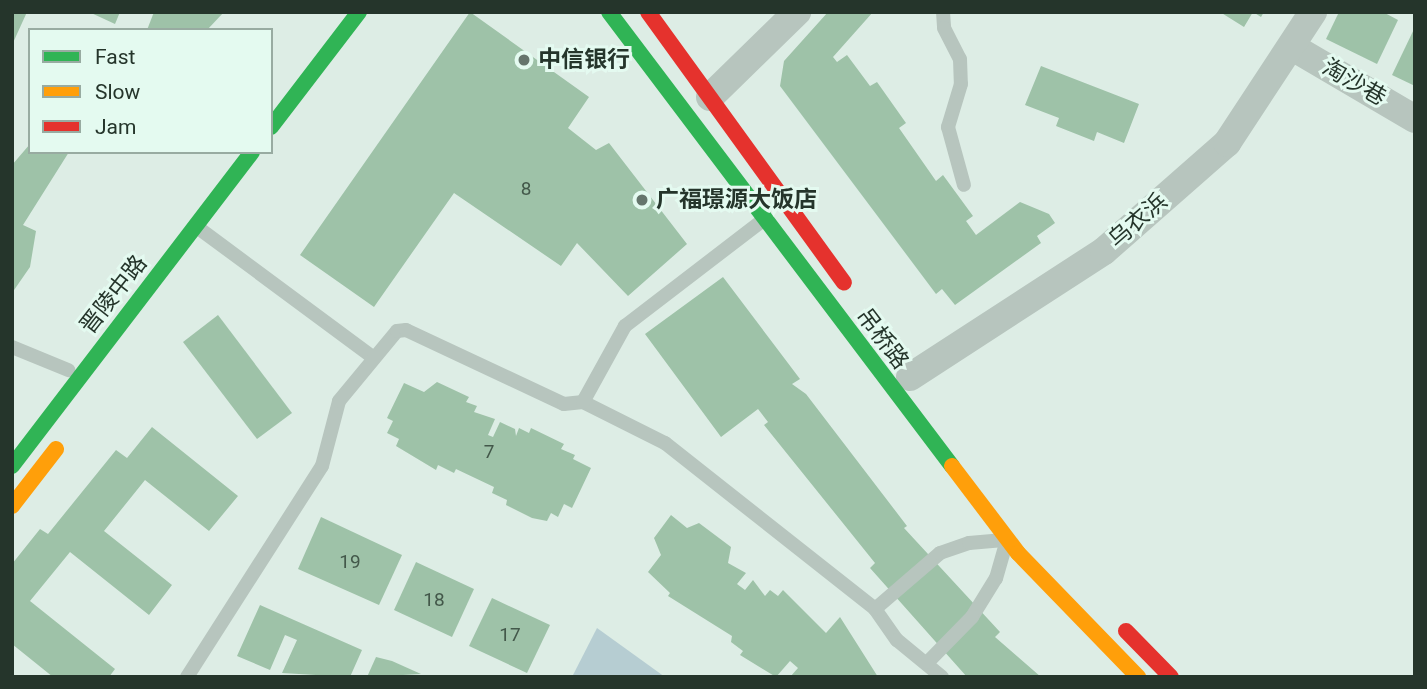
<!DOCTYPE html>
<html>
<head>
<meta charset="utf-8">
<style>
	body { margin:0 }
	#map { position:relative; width:1427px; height:689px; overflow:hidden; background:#ddede5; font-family:Roboto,"Noto Sans SC",sans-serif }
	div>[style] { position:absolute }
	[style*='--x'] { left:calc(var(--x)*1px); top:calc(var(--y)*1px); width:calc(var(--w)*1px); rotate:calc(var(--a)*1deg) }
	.green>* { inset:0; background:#b6cdd2 }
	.building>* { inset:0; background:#9ec2a8 }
	.lane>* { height:14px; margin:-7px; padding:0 7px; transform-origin:7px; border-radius:7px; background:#b7c5be }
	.street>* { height:28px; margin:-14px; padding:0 14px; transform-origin:14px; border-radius:14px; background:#b7c5be }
	.fast>* { height:16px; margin:-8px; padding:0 8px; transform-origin:8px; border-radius:8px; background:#30b455 }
	.slow>* { height:16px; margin:-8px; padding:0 8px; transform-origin:8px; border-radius:8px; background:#ff9f0a }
	.jam>* { height:16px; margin:-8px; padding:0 8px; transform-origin:8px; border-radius:8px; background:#e5322d }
	.dots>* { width:19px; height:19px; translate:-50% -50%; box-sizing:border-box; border:4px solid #e4faf0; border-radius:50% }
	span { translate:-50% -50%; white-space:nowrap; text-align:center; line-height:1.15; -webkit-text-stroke:6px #e4faf0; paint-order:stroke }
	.number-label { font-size:19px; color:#43584a }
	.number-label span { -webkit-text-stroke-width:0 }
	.poi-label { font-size:23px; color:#25352b; font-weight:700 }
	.left { translate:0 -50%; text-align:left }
	.street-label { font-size:23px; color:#25352b }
	.frame { position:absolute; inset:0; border:14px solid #25352b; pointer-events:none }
	.legend { position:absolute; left:28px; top:28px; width:245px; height:126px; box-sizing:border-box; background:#e4faf0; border:2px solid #98aba1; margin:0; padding:9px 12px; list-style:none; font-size:21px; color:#25352b }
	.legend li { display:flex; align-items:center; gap:14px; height:35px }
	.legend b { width:35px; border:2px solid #98aba1 }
</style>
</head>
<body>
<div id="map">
	<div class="green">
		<div style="clip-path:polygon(597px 628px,665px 677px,572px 677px)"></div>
	</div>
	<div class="building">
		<div style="clip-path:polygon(12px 12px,27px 12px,12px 45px)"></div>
		<div style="clip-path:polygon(89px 12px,120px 12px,115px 24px)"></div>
		<div style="clip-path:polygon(154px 12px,224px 12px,207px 30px,147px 30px)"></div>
		<div style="clip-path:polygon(470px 12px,589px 97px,568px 128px,596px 150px,609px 143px,687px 244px,628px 296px,577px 243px,561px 266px,454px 193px,374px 307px,300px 255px)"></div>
		<div style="clip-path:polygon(828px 12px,873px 12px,833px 57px,837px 62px,847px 55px,870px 86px,877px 82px,906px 123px,899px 128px,936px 181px,943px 175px,973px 216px,966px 221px,976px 235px,1020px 202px,1049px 214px,1055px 223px,1037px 236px,1041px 243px,955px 305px,942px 289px,936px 294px,780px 86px,784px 61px)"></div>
		<div style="clip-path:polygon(1220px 12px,1264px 12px,1261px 17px,1253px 12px,1244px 27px)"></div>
		<div style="clip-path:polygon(1339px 12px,1383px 12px,1398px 20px,1377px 64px,1326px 39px)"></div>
		<div style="clip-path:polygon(1415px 27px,1415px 86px,1392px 75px)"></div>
		<div style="clip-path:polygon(1041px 66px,1139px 104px,1124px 143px,1097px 132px,1094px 141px,1056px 126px,1059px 118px,1025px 105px)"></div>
		<div style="clip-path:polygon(30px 144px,30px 152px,69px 152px,23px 225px,36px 231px,30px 267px,12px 293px,12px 165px)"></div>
		<div style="clip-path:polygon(723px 277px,800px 379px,792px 384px,806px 394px,907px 526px,904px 528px,1000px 632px,995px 637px,1041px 677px,967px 677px,870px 568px,875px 563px,764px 425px,768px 422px,758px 409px,721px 437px,645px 334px)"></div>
		<div style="clip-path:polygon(218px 315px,292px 413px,257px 439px,183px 342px)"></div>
		<div style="clip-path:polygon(437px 382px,469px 397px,466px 402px,477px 406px,474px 412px,495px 419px,488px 435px,493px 437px,500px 422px,515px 429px,516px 436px,519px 428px,529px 433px,531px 428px,564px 444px,561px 449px,575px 455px,573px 459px,591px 468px,572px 508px,564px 504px,558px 517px,551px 513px,547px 521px,532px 518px,506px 505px,507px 500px,492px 493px,494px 487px,456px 469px,454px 473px,438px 465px,436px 470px,396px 446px,399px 439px,387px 433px,393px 421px,387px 418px,404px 383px,424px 392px)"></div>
		<div style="clip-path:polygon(152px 427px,238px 496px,209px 531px,145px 480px,104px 531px,172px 585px,149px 615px,70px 552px,30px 601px,115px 669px,109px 677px,53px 677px,12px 644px,12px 564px,40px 529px,48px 534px,116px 450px,127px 458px)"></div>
		<div style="clip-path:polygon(671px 515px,687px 528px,699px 523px,731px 547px,728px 563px,746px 573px,737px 584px,745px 590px,753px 580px,765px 596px,770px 590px,778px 596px,783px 590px,826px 633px,840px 617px,878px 677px,790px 677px,798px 668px,790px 661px,776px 677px,740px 655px,743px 651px,731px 642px,732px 636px,668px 596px,670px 593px,648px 572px,661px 555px,654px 538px)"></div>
		<div style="clip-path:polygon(321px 517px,402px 555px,379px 605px,298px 569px)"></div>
		<div style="clip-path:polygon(416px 562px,474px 589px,452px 637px,394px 610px)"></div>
		<div style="clip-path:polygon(492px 598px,550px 625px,527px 673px,469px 646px)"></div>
		<div style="clip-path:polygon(260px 605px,362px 650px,350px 677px,282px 673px,297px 640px,285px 635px,270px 670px,237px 656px)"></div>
		<div style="clip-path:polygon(376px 657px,392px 661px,421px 674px,367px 677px)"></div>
	</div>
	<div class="lane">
		<div style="--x:943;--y:12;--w:16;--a:86"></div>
		<div style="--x:944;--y:28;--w:35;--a:63"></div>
		<div style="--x:960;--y:59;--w:25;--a:88"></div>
		<div style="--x:961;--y:84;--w:45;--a:106.8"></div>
		<div style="--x:948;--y:127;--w:60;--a:74.6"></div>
		<div style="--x:197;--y:227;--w:219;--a:36.5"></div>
		<div style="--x:12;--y:347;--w:61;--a:22.3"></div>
		<div style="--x:583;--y:402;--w:92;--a:26.6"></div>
		<div style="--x:665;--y:443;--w:268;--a:38.3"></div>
		<div style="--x:875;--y:609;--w:38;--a:55"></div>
		<div style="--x:897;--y:640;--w:58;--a:39.4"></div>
		<div style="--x:875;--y:609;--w:86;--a:-40.7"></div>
		<div style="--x:940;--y:553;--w:31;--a:-19"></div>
		<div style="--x:969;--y:543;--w:38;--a:-5"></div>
		<div style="--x:1007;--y:540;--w:40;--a:106"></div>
		<div style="--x:996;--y:578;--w:46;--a:121.6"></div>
		<div style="--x:972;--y:617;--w:63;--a:134.4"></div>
		<div style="--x:187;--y:677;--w:250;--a:-57.4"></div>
		<div style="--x:322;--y:466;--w:67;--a:-75.3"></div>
		<div style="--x:339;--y:401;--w:91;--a:-50.4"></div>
		<div style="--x:397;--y:331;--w:9;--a:-6"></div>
		<div style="--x:406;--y:330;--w:174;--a:25.1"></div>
		<div style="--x:564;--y:404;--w:19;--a:-6"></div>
		<div style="--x:583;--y:402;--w:87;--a:-61.1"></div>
		<div style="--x:625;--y:326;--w:174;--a:-37.5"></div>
	</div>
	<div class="street">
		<div style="--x:1294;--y:48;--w:140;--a:30.4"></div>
		<div style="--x:710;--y:97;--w:122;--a:-44.3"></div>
		<div style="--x:910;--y:377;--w:231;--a:-33"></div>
		<div style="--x:1104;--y:251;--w:164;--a:-41.3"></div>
		<div style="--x:1227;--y:143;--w:157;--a:-56.7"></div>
	</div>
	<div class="fast">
		<div style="--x:609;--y:12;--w:569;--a:52.93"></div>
		<div style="--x:271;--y:127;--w:145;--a:-52.6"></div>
		<div style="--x:12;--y:466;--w:395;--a:-52.6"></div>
	</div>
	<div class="slow">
		<div style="--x:952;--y:466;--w:109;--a:52.8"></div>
		<div style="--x:1018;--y:553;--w:173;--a:45.9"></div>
		<div style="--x:12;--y:506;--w:72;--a:-52.3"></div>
	</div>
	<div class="jam">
		<div style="--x:648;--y:12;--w:334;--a:54.1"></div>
		<div style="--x:1126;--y:631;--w:64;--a:45.6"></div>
	</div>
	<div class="dots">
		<div style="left:524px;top:60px;background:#65756c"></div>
		<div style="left:642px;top:200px;background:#65756c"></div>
	</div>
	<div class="number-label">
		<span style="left:526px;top:189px">8</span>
		<span style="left:489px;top:452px">7</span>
		<span style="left:350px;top:562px">19</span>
		<span style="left:434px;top:600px">18</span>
		<span style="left:510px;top:635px">17</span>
	</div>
	<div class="poi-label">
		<span class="left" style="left:538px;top:60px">中信银行</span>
		<span class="left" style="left:656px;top:200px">广福璟源大饭店</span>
	</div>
	<div class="street-label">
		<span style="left:1354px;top:83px;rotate:30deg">淘沙巷</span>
		<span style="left:1138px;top:221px;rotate:-41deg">乌衣浜</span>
		<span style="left:114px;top:295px;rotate:-52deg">晋陵中路</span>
		<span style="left:882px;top:339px;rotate:53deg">吊桥路</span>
	</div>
	<div class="frame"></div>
	<ul class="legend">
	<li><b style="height:9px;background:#30b455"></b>Fast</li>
	<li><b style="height:9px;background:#ff9f0a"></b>Slow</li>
	<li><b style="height:9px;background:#e5322d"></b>Jam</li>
	</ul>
</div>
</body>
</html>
